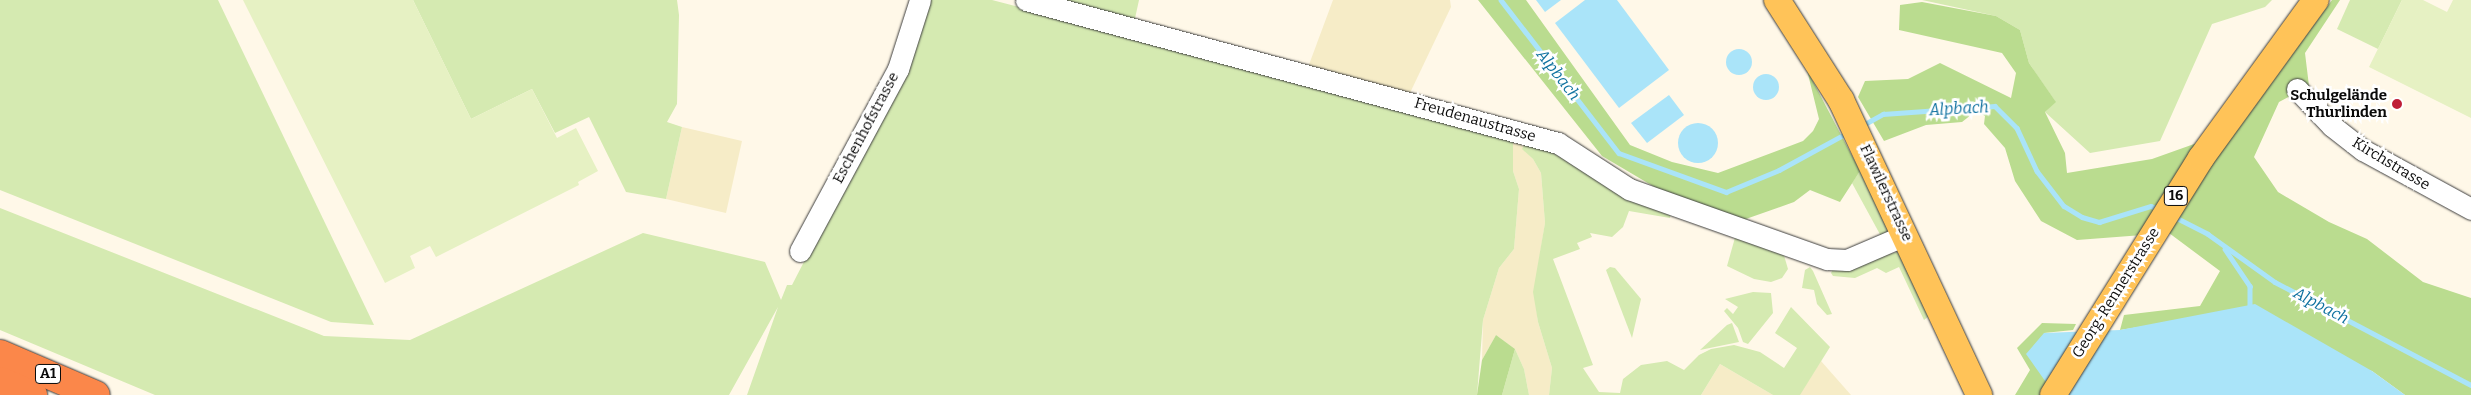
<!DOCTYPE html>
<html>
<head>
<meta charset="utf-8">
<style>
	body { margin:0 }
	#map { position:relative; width:2471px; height:395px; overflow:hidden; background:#fff8e8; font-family:Bitter,serif }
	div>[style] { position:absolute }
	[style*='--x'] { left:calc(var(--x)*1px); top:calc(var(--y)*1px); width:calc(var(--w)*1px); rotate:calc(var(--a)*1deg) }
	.farmland>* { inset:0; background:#f6ecc7 }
	.green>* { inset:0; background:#d5eab1 }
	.forest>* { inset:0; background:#badc8f }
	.pitch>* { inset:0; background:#e6f1c3 }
	.water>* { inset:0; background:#aae4f9 }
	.round { border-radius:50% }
	.stream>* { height:4.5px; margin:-2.25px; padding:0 2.25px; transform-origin:2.25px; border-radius:2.25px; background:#aae4f9 }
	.roads { filter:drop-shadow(0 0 1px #3d3d3d) drop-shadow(0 0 1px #3d3d3d) }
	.minor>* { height:21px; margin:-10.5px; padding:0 10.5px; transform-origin:10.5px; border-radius:10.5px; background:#fff }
	.major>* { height:26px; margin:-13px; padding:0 13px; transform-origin:13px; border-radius:13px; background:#ffc358 }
	.highway>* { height:28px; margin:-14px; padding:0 14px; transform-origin:14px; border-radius:14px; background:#fb874a }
	.dots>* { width:14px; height:14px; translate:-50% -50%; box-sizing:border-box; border:2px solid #fff; border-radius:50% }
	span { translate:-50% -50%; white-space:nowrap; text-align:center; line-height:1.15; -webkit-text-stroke:5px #fff; paint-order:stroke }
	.shield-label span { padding:1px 4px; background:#fff; border:1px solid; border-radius:4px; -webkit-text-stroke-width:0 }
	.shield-label { font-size:14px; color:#0a0a0a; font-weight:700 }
	.poi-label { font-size:15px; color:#0a0a0a; font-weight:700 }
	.right { translate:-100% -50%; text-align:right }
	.street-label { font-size:15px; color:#0a0a0a }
	.water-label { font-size:16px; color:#1072a0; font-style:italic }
</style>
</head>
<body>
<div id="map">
	<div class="farmland">
		<div style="clip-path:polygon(1333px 0,1450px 0,1451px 7px,1409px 95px,1307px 70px)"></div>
		<div style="clip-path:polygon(682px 127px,742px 141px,726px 213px,666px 199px)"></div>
		<div style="clip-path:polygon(1513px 136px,1527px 140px,1523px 149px,1533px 159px,1541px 173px,1545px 223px,1534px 292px,1538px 322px,1552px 368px,1549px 395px,1529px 395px,1524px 369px,1515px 349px,1496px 335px,1482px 360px,1483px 320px,1499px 268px,1514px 249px,1519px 189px,1513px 171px)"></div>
		<div style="clip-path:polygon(1821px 361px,1851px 395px,1799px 395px)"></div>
		<div style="clip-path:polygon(1720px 364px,1773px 395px,1701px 395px)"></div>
	</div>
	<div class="green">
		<div style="clip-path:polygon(0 0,218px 0,374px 325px,331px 322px,0 190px)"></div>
		<div style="clip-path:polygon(413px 0,677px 0,679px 15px,677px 104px,667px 122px,682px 127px,666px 199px,626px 192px,589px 117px,555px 133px,532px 89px,471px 119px)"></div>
		<div style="clip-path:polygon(927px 0,992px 0,1513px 136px,1513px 171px,1519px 189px,1514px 249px,1499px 268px,1483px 320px,1477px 395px,747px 395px,778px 307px,729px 395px,155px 395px,0 330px,0 208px,324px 336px,410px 340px,643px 233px,765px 262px,781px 300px,787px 285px,792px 285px,874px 126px)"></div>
		<div style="clip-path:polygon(1053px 0,1139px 0,1134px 23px)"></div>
		<div style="clip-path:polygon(1922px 0,2272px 0,2265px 7px,2212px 24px,2160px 141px,2090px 153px,2045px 112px,2055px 101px,2029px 63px,2020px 30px,1996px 16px)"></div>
		<div style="clip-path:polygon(2350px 0,2402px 0,2378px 49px,2337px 29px)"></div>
		<div style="clip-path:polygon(1527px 140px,1671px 212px,1670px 218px,1629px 211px,1623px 227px,1612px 237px,1590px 233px,1592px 237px,1577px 243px,1580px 249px,1553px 259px,1593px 365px,1583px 368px,1599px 392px,1620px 393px,1623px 379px,1641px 365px,1667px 361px,1684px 370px,1699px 355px,1711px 349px,1734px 345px,1760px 352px,1784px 368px,1797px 348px,1775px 333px,1791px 307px,1830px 347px,1800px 395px,1773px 395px,1720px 364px,1701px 395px,1549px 395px,1552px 368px,1538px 322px,1533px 292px,1545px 223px,1541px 173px,1533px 159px,1522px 149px)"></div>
		<div style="clip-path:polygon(1860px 171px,1889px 232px,1882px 238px,1852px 183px)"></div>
		<div style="clip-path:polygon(1736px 234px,1783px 252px,1788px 269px,1782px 278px,1771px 282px,1754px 279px,1727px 266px)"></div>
		<div style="clip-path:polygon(1897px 252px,1902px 254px,1929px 316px,1924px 320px,1899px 267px,1886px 273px,1877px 268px,1855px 278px,1833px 276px,1831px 273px,1833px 269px)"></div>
		<div style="clip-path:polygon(1610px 267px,1615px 268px,1641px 299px,1632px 338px,1606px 270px)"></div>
		<div style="clip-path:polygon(1810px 267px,1813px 271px,1832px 314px,1827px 315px,1817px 304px,1814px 290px,1802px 288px,1805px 270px)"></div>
		<div style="clip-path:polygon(1753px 292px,1771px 293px,1773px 313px,1748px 344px,1743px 342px,1738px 328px,1724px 311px,1727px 308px,1733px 314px,1738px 307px,1725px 299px)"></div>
		<div style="clip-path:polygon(1732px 323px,1739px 342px,1700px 350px,1727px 325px)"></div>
		<div style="clip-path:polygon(1515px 349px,1524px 369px,1529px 395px,1502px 395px)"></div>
	</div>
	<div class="forest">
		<div style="clip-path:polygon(1478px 0,1526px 0,1630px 145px,1672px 162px,1718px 173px,1803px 141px,1813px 131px,1819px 119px,1807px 70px,1860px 171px,1840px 202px,1810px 190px,1794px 202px,1743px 220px,1663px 192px,1602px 156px)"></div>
		<div style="clip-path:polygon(2332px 0,2340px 0,2305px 53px,2309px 86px,2279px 102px,2254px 157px,2278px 192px,2329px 222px,2367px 239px,2423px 282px,2471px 298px,2471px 395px,2405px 395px,2372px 371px,2176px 321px,2120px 330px,2124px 315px,2200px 306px,2220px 271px,2169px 233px,2077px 240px,2041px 221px,2015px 181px,2005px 148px,1984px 124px,1985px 116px,1976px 111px,1962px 122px,1926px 125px,1884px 141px,1858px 97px,1865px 81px,1908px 79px,1940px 63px,2011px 98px,2016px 73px,2002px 53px,1899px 30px,1900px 5px,1922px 2px,1996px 16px,2020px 30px,2029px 63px,2056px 102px,2045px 112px,2065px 153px,2067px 173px,2152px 159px,2239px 128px)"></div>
		<div style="clip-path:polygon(2042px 323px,2076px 324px,2073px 330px,2044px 333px,2055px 395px,2015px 395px,2030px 370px,2017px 348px)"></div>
		<div style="clip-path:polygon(1496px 335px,1515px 349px,1502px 395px,1477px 395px,1482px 360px)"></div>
	</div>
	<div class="pitch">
		<div style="clip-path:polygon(243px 0,413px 0,471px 119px,532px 89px,557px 138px,576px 128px,598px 171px,578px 182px,579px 185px,436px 257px,430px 246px,410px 256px,415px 268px,385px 283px)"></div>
		<div style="clip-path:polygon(2402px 0,2423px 0,2447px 12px,2453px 0,2471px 0,2471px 118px,2369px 67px)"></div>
	</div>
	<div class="water">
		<div style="clip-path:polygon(1536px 0,1561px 0,1545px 12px)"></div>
		<div style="clip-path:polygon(1585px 0,1617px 0,1669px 70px,1619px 108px,1555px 23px)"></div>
		<div class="round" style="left:1726px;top:49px;width:26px;height:26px"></div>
		<div class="round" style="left:1753px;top:74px;width:26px;height:26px"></div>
		<div style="clip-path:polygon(1669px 95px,1684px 115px,1647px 143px,1631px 123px)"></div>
		<div class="round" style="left:1678px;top:123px;width:40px;height:40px"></div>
		<div style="clip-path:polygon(2255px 304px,2372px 371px,2405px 395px,2055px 395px,2026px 354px,2044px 333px,2120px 330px)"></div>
	</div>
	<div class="stream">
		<div style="--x:1501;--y:0;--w:193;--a:52.4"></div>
		<div style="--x:1619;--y:153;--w:114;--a:20"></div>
		<div style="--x:1726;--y:192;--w:57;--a:-22.5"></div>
		<div style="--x:1779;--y:170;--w:77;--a:-28.6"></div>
		<div style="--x:1863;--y:125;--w:23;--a:-29"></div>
		<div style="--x:1883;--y:114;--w:112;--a:-4.1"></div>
		<div style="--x:1995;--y:106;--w:31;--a:45"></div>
		<div style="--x:2017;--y:128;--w:47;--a:65.1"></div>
		<div style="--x:2037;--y:171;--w:44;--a:52.4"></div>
		<div style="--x:2064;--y:206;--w:21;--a:31"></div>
		<div style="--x:2082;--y:217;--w:18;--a:16"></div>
		<div style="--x:2099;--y:222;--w:54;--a:-17.1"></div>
		<div style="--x:2151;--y:206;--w:9;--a:21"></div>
		<div style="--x:2175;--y:217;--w:37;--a:27"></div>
		<div style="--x:2208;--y:234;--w:82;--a:35.6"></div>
		<div style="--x:2275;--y:282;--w:221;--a:27.7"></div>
		<div style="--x:2225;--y:249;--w:45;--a:56"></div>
		<div style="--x:2250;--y:286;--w:19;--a:90"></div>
	</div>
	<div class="roads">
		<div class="minor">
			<div style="--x:1026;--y:0;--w:551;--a:15.05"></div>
			<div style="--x:1558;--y:143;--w:85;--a:32.9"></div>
			<div style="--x:1629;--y:189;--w:210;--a:19.5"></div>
			<div style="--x:1827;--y:259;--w:20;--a:3"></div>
			<div style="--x:1847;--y:260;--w:63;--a:-23.3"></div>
			<div style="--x:2297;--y:89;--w:51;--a:46.6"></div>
			<div style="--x:2332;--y:126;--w:39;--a:38"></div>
			<div style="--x:2363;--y:150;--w:123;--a:28.6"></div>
			<div style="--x:800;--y:251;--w:207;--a:-61.7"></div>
			<div style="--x:898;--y:69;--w:72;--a:-72.3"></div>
		</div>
		<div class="major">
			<div style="--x:1777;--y:0;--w:119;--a:57.4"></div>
			<div style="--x:1841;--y:100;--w:326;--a:64.9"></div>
			<div style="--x:2053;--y:395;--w:279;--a:-58"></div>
			<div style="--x:2201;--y:158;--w:195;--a:-54"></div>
		</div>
		<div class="highway">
			<div style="--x:0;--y:354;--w:104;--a:23.1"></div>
			<div style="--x:0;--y:381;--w:36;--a:23"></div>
		</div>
	</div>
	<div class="dots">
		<div style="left:2397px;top:104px;background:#bf1e38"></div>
	</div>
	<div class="shield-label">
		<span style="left:2176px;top:196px">16</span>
		<span style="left:48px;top:374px">A1</span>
	</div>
	<div class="poi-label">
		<span class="right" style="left:2387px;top:104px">Schulgelände<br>Thurlinden</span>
	</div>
	<div class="street-label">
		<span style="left:1475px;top:120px;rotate:16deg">Freudenaustrasse</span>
		<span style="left:866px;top:128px;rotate:-62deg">Eschenhofstrasse</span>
		<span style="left:2391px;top:164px;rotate:31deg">Kirchstrasse</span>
		<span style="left:1886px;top:193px;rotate:65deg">Flawilerstrasse</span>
		<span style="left:2116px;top:293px;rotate:-58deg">Georg-Rennerstrasse</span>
	</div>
	<div class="water-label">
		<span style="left:1558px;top:75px;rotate:52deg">Alpbach</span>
		<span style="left:1959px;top:109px;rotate:-3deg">Alpbach</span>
		<span style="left:2321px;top:306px;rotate:28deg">Alpbach</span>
	</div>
</div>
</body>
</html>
